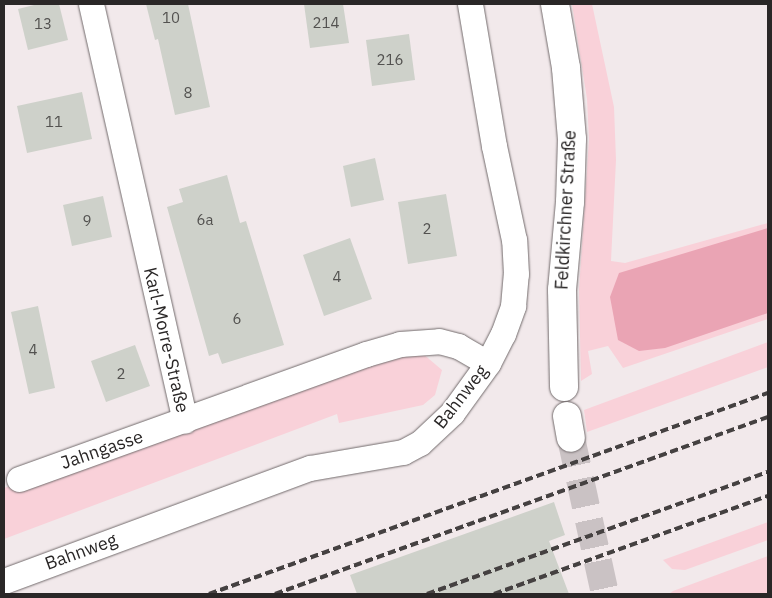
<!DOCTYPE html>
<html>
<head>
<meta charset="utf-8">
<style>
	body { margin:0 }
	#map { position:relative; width:772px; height:598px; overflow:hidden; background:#f2e9eb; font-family:"IBM Plex Sans",sans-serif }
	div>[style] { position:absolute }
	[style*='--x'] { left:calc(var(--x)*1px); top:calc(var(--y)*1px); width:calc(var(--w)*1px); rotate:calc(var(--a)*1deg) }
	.green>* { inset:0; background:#f9d1d9 }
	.water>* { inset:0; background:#eaa4b4 }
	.building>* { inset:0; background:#ced1ca }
	.secondary-tunnel>* { height:28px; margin-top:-14px; transform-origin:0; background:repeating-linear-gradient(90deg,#cac2c4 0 28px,transparent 0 42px) }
	.roads { filter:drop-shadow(0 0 1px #726b6c) drop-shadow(0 0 1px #726b6c) }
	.street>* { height:25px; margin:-12.5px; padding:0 12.5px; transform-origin:12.5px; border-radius:12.5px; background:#fff }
	.secondary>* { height:28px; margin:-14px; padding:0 14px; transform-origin:14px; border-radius:14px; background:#fff }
	.rail>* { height:4px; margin-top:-2px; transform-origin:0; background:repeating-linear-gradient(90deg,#454141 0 8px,transparent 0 12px) }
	span { translate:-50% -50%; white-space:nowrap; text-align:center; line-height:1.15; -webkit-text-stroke:4px #fff; paint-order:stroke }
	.number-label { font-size:15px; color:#535250 }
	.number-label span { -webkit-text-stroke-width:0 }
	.street-label { font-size:18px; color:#2a2727 }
	.frame { position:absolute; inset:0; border:5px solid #2a2727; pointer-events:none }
</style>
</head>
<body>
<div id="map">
	<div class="green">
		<div style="clip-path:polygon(572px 4px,592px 4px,614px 107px,616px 160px,611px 261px,625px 263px,768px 223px,768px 319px,623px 368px,608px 346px,588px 351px,592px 374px,581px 381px,579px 290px,589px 139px,587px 99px)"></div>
		<div style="clip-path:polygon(768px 342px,768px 367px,587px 432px,584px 410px)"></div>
		<div style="clip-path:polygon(422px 353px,442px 370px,435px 395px,423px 405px,339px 423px,337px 414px,4px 539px,4px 488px,186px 431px,394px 356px)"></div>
		<div style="clip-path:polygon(768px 522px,768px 540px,685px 570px,672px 569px,663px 560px)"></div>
		<div style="clip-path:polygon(768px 556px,768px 594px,669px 594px,673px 591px)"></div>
	</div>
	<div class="water">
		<div style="clip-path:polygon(768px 228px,768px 313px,665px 348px,639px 351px,618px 340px,610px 297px,619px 273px)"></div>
	</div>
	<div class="building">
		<div style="clip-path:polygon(38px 4px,59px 4px,68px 40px,28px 50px,18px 9px)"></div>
		<div style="clip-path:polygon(146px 4px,188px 4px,210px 107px,175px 115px,158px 39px,155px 40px)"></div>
		<div style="clip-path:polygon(304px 4px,343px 4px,349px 43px,310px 48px)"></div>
		<div style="clip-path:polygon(409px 34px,415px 80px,372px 86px,366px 40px)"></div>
		<div style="clip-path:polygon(82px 92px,92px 139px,27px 153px,17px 106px)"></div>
		<div style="clip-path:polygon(375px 158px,384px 200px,351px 207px,343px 166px)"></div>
		<div style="clip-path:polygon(227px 175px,240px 223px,246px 221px,284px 345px,222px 364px,218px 353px,209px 356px,167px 207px,183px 202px,179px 189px)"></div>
		<div style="clip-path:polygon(446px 194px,457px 256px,408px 264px,398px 202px)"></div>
		<div style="clip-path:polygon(103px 196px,112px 237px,72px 246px,63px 205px)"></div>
		<div style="clip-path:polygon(350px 238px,372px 299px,324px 316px,303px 255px)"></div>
		<div style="clip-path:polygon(38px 306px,55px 388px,29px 394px,11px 312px)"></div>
		<div style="clip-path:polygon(135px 345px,150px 386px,106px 402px,91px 361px)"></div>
		<div style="clip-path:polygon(554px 502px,565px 535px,549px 541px,569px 594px,357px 594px,350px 575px)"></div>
	</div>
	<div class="secondary-tunnel">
		<div style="--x:571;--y:438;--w:160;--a:77.7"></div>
	</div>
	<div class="roads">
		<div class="street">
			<div style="--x:91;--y:4;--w:427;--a:77.3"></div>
			<div style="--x:19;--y:479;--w:369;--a:-19.8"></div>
			<div style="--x:366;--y:354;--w:35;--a:-16"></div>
			<div style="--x:400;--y:344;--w:39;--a:-4"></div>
			<div style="--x:439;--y:341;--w:20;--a:15"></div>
			<div style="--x:458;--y:346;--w:34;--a:30"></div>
			<div style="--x:4;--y:581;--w:326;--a:-20.3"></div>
			<div style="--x:310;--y:468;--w:94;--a:-9.8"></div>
			<div style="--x:403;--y:452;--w:19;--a:-28"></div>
			<div style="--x:420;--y:443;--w:44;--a:-43.2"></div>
			<div style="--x:452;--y:413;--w:62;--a:-54.2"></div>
			<div style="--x:488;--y:363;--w:33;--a:-63"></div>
			<div style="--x:503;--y:334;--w:30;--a:-70"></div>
			<div style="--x:513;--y:306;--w:32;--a:-85"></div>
			<div style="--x:516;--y:274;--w:34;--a:-93"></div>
			<div style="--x:514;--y:240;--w:96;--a:-102"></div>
			<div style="--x:494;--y:146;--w:144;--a:-99.6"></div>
		</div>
		<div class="secondary">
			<div style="--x:555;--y:4;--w:65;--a:80.2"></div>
			<div style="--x:566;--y:68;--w:71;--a:85.2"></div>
			<div style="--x:572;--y:139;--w:63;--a:91.8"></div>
			<div style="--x:570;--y:202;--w:88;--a:95.2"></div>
			<div style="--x:562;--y:290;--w:97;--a:88.8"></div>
			<div style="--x:567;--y:416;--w:22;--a:80"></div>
		</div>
	</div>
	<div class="rail">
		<div style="--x:209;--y:594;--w:594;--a:-19.78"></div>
		<div style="--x:275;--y:594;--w:524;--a:-19.75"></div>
		<div style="--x:427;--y:594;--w:362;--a:-19.7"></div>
		<div style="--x:494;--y:594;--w:291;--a:-19.7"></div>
	</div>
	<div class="number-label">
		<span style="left:171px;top:18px">10</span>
		<span style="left:326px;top:23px">214</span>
		<span style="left:43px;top:24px">13</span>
		<span style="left:390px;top:60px">216</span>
		<span style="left:188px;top:93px">8</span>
		<span style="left:54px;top:122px">11</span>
		<span style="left:205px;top:220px">6a</span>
		<span style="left:87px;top:221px">9</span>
		<span style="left:427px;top:229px">2</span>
		<span style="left:337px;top:277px">4</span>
		<span style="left:237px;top:319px">6</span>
		<span style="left:33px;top:350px">4</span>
		<span style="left:121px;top:374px">2</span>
	</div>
	<div class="street-label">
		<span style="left:566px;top:210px;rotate:-87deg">Feldkirchner Straße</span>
		<span style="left:166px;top:340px;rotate:77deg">Karl-Morre-Straße</span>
		<span style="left:461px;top:397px;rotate:-52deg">Bahnweg</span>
		<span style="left:102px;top:450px;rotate:-19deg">Jahngasse</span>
		<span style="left:81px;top:552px;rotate:-20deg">Bahnweg</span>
	</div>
	<div class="frame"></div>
</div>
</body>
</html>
